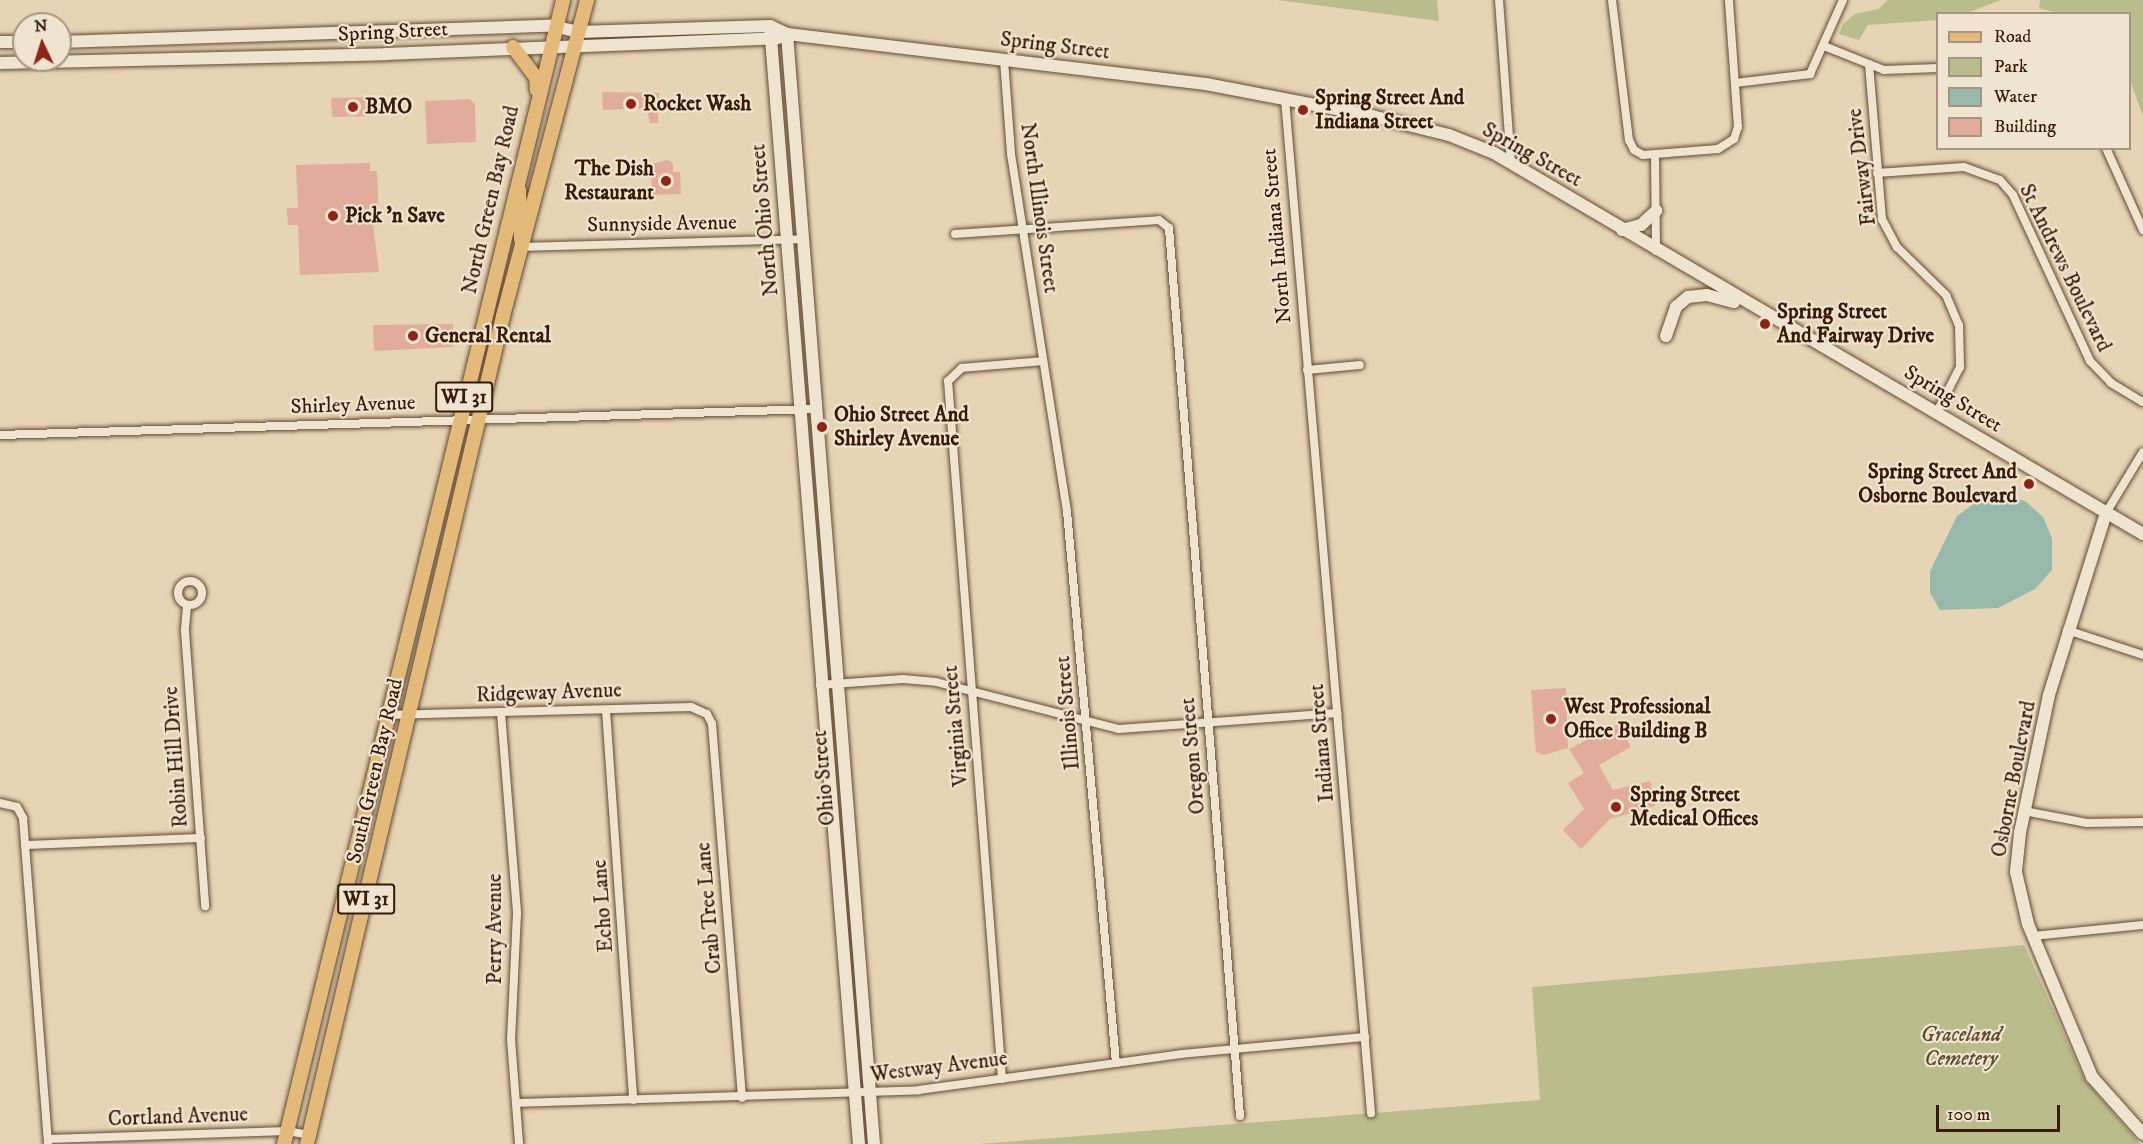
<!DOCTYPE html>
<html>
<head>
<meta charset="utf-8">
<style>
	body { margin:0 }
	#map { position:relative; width:2143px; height:1144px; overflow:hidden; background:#e6d5b5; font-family:"IM FELL DW Pica",serif }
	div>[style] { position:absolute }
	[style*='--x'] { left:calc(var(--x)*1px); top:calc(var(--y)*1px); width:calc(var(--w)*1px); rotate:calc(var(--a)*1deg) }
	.green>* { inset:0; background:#b9bc8b }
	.water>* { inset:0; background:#96b9ac }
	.building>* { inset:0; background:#e1ac99 }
	.roads { filter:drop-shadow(0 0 2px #634a33) drop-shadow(0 0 2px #634a33) }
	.street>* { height:8px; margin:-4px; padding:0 4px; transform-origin:4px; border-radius:4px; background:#efe4cf }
	.street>.ring { margin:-4px; padding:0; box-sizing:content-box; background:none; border:8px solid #efe4cf; border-radius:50% }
	.secondary>* { height:12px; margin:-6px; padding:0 6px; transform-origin:6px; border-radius:6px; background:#efe4cf }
	.primary>* { height:14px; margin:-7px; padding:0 7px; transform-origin:7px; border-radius:7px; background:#e3ba7a }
	.dots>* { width:16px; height:16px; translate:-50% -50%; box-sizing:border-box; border:3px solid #efe4cf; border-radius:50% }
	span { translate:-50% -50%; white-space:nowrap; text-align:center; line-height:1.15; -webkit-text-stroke:4.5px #efe4cf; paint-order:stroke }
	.shield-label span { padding:2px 4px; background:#efe4cf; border:2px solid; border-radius:4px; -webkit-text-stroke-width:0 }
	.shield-label { font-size:20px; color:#371b08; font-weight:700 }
	.street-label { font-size:21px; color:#371b08 }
	.poi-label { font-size:21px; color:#371b08; font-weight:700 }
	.left { translate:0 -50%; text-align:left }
	.right { translate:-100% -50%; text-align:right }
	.park-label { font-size:21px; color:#5e4b2f; font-style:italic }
	.legend { position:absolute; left:1936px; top:12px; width:195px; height:138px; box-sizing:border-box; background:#efe4cf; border:2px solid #a5947f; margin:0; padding:8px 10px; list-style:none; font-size:18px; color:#371b08 }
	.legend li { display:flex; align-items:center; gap:12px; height:30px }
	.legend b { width:30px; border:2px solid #a5947f }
	.north { position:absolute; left:12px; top:12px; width:60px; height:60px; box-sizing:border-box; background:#efe4cf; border:2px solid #a5947f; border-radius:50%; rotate:356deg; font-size:16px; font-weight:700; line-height:24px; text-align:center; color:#371b08 }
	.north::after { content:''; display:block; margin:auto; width:21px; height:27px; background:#8f2418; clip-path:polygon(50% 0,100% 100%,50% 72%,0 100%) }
	.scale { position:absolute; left:1936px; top:1105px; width:124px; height:27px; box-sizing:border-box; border:3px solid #371b08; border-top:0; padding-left:8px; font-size:18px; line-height:21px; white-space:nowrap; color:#371b08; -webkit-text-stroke:4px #efe4cf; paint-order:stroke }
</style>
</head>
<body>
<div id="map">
	<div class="green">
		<div style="clip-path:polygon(1277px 0,1437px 0,1439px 21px)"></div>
		<div style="clip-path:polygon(1888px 0,2001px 0,1967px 13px,1938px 14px,1937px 20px,1868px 25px,1859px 40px,1839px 34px,1843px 24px,1855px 14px,1878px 9px)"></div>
		<div style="clip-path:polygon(2040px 0,2143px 0,2143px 116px,2130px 80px,2130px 14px,2057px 13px,2039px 8px)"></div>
		<div style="clip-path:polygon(2024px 945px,2084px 1079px,2140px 1144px,979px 1144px,1540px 1100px,1532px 987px)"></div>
	</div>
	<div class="water">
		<div style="clip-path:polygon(2004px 495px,2025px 501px,2043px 517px,2052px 538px,2052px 570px,2035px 589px,1998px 608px,1940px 610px,1930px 593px,1930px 571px,1957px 516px,1979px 500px)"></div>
	</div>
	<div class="building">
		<div style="clip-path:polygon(602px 92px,659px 93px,658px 123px,650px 123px,647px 108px,603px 110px)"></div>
		<div style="clip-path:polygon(373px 97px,374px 116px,332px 117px,331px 98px)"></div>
		<div style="clip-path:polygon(470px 99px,475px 104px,476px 142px,427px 144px,425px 101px)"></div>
		<div style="clip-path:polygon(667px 160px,673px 163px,673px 172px,680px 172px,681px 194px,652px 195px,651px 164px)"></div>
		<div style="clip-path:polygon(370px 163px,370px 171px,377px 171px,379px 225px,373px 225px,379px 272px,300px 275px,298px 225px,288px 225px,287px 208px,298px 208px,296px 165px)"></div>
		<div style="clip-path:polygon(453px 324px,453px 347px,374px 351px,373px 325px)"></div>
		<div style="clip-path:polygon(1566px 688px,1568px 748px,1544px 755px,1536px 752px,1531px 690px)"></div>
		<div style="clip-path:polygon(1618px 724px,1631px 747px,1599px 765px,1613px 790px,1650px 781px,1655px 806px,1610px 819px,1581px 849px,1563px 830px,1584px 809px,1568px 783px,1584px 773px,1569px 749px)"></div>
	</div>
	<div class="roads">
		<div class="street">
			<div style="--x:1499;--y:0;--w:162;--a:85.8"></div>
			<div style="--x:1612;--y:0;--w:141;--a:83.1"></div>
			<div style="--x:1629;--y:140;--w:11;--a:63"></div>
			<div style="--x:1634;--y:150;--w:10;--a:29"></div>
			<div style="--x:1643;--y:155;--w:75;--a:-4.6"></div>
			<div style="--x:1718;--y:149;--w:19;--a:-32"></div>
			<div style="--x:1734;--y:139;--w:13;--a:-72"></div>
			<div style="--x:1738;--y:127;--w:127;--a:-94.1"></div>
			<div style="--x:1824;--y:46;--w:65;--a:21.8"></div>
			<div style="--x:1884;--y:70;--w:54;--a:-2.1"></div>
			<div style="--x:1004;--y:60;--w:94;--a:85.7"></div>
			<div style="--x:1011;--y:154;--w:361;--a:81.1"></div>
			<div style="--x:1067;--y:511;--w:554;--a:84.93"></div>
			<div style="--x:1869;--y:64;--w:156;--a:85.2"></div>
			<div style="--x:1882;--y:219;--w:32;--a:62"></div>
			<div style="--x:1897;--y:247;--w:69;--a:44.4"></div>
			<div style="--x:1946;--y:295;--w:33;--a:67"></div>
			<div style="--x:1959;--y:325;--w:42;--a:88.6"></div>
			<div style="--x:1960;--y:367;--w:51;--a:117.1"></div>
			<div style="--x:1735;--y:83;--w:76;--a:-6.8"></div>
			<div style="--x:1810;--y:74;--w:81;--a:-66"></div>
			<div style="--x:1285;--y:99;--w:1018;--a:85.15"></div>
			<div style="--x:2106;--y:148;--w:90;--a:65.7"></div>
			<div style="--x:1655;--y:154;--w:97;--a:89.4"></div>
			<div style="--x:1877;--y:173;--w:87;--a:-3.9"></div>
			<div style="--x:1964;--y:167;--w:38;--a:20"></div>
			<div style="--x:2000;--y:180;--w:20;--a:49"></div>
			<div style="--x:2013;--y:195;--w:183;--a:65.1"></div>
			<div style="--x:2090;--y:361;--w:30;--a:46"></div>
			<div style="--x:2111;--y:383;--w:37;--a:31"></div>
			<div style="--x:955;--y:234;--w:204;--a:-3.9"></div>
			<div style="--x:1159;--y:220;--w:13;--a:39"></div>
			<div style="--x:1169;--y:228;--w:891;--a:85.43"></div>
			<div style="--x:524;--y:247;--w:278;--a:-1.6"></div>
			<div style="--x:1307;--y:370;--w:53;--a:-5.4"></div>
			<div style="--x:0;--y:435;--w:815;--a:-1.83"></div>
			<div style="--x:2106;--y:513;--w:71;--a:-58.8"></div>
			<div class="ring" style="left:178px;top:581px;width:16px;height:16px"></div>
			<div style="--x:187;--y:606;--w:25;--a:95"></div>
			<div style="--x:185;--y:631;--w:276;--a:85.8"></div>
			<div style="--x:2067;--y:630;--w:80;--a:18.2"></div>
			<div style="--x:820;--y:685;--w:83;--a:-4.1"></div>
			<div style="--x:903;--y:679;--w:33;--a:5"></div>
			<div style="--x:936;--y:682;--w:189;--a:14.4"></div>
			<div style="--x:1119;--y:729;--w:219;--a:-4.2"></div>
			<div style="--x:606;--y:710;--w:391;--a:86"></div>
			<div style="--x:501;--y:713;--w:201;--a:85.4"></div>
			<div style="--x:517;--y:913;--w:126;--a:92.7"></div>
			<div style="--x:511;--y:1039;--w:105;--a:85.6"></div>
			<div style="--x:387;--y:715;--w:304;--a:-1.5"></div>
			<div style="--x:691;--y:707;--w:17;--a:24"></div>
			<div style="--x:707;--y:714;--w:11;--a:63"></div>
			<div style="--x:712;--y:724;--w:375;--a:85.4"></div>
			<div style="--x:0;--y:803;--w:17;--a:13"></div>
			<div style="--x:17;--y:807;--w:13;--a:61"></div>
			<div style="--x:23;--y:818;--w:327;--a:85.6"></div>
			<div style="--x:2024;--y:811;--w:64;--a:10.8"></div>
			<div style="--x:2087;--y:823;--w:56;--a:-1"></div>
			<div style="--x:25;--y:845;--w:176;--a:-2.3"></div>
			<div style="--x:2032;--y:936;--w:112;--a:-5.7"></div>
			<div style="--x:1002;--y:1079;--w:700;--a:-94.42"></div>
			<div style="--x:948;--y:381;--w:19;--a:-43"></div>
			<div style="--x:962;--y:368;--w:81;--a:-4.9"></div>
			<div style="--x:516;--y:1103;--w:403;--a:-1.8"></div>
			<div style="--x:919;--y:1090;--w:264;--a:-7.8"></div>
			<div style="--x:1181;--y:1054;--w:185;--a:-5.3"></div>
			<div style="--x:48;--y:1139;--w:239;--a:-1.9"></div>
			<div style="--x:287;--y:1131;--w:22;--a:10"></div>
		</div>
		<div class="secondary">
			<div style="--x:770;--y:26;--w:1122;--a:85.45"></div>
			<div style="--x:787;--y:34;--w:1113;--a:85.52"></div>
			<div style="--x:0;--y:42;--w:24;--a:0"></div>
			<div style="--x:60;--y:42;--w:494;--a:-1.9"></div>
			<div style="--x:554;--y:26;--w:25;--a:14"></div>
			<div style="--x:578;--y:32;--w:192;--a:-1.8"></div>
			<div style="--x:770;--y:26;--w:19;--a:25"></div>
			<div style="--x:787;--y:34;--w:422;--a:6.8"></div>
			<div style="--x:1206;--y:84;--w:169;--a:10.9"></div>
			<div style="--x:1372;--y:116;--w:79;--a:13.9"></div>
			<div style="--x:1449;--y:135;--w:48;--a:21.8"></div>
			<div style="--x:1494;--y:153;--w:753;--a:30.42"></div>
			<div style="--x:0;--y:63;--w:386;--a:-1.3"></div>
			<div style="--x:386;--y:54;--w:392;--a:-2.3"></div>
			<div style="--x:1622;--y:230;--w:20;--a:-15"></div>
			<div style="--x:1641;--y:225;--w:21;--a:-43"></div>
			<div style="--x:1666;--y:336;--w:31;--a:-71"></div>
			<div style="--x:1676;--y:307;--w:16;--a:-40"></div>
			<div style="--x:1688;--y:297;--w:19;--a:-6"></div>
			<div style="--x:1707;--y:295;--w:28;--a:15"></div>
			<div style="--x:2106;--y:513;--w:191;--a:107.4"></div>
			<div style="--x:2049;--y:695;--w:141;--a:101.9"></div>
			<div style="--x:2020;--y:833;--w:39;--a:96"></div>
			<div style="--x:2016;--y:872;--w:53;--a:77"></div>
			<div style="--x:2028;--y:924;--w:166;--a:67.3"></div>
			<div style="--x:2092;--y:1077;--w:76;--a:48.2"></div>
		</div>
		<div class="primary">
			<div style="--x:513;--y:47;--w:38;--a:53"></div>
			<div style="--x:536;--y:77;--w:13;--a:86"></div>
			<div style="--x:519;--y:190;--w:49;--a:87.7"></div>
			<div style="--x:284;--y:1144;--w:1178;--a:-76.29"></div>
			<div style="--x:307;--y:1144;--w:851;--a:-76.68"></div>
			<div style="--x:503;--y:316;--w:327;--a:-75.1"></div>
		</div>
	</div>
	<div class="dots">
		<div style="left:631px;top:104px;background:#8f2418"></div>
		<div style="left:353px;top:107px;background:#8f2418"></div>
		<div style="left:1303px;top:110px;background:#8f2418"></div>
		<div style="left:666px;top:181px;background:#8f2418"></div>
		<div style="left:333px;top:216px;background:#8f2418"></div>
		<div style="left:1765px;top:324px;background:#8f2418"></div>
		<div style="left:413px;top:336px;background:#8f2418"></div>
		<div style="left:822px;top:427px;background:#8f2418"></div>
		<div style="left:2029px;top:484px;background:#8f2418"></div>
		<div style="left:1551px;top:719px;background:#8f2418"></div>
		<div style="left:1616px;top:807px;background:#8f2418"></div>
	</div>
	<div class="shield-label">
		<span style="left:464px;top:397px">WI 31</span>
		<span style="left:366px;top:899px">WI 31</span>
	</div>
	<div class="street-label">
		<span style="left:393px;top:32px;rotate:-3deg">Spring Street</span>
		<span style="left:1055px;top:46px;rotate:7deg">Spring Street</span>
		<span style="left:1532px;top:155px;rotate:29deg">Spring Street</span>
		<span style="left:1862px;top:167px;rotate:-97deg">Fairway Drive</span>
		<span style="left:491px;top:200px;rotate:-77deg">North Green Bay Road</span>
		<span style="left:1039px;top:208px;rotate:82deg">North Illinois Street</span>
		<span style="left:765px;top:220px;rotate:-95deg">North Ohio Street</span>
		<span style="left:662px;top:224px;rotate:-1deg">Sunnyside Avenue</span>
		<span style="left:1277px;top:236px;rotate:-95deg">North Indiana Street</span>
		<span style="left:2065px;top:268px;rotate:64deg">St Andrews Boulevard</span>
		<span style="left:1953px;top:399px;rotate:31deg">Spring Street</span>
		<span style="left:353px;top:405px;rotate:-2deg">Shirley Avenue</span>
		<span style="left:549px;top:693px;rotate:-2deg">Ridgeway Avenue</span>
		<span style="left:1068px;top:713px;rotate:-95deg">Illinois Street</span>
		<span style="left:956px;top:726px;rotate:-95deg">Virginia Street</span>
		<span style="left:1322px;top:743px;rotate:-95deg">Indiana Street</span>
		<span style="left:1193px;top:756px;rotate:-95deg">Oregon Street</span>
		<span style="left:176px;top:757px;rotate:-94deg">Robin Hill Drive</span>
		<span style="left:375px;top:771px;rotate:-77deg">South Green Bay Road</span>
		<span style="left:824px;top:778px;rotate:-95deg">Ohio Street</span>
		<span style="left:2014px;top:779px;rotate:-79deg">Osborne Boulevard</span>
		<span style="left:603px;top:906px;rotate:-94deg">Echo Lane</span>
		<span style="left:709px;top:908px;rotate:-95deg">Crab Tree Lane</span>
		<span style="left:495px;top:929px;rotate:-90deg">Perry Avenue</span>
		<span style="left:939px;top:1067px;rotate:-7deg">Westway Avenue</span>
		<span style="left:178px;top:1117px;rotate:-2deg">Cortland Avenue</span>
	</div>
	<div class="poi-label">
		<span class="left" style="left:1315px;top:110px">Spring Street And<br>Indiana Street</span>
		<span class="left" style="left:643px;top:104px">Rocket Wash</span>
		<span class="left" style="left:365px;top:107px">BMO</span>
		<span class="right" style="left:654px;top:181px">The Dish<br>Restaurant</span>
		<span class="left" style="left:345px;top:216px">Pick 'n Save</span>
		<span class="left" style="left:1777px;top:324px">Spring Street<br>And Fairway Drive</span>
		<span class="left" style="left:425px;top:336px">General Rental</span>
		<span class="left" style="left:834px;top:427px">Ohio Street And<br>Shirley Avenue</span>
		<span class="right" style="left:2017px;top:484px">Spring Street And<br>Osborne Boulevard</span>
		<span class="left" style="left:1564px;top:719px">West Professional<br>Office Building B</span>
		<span class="left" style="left:1630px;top:807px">Spring Street<br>Medical Offices</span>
	</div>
	<div class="park-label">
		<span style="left:1961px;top:1047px">Graceland<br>Cemetery</span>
	</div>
	<ul class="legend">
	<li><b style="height:8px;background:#e3ba7a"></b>Road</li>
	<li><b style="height:16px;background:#b9bc8b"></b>Park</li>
	<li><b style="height:16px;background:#96b9ac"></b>Water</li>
	<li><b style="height:16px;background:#e1ac99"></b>Building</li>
	</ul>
	<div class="north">N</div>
	<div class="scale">100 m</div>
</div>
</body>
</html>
